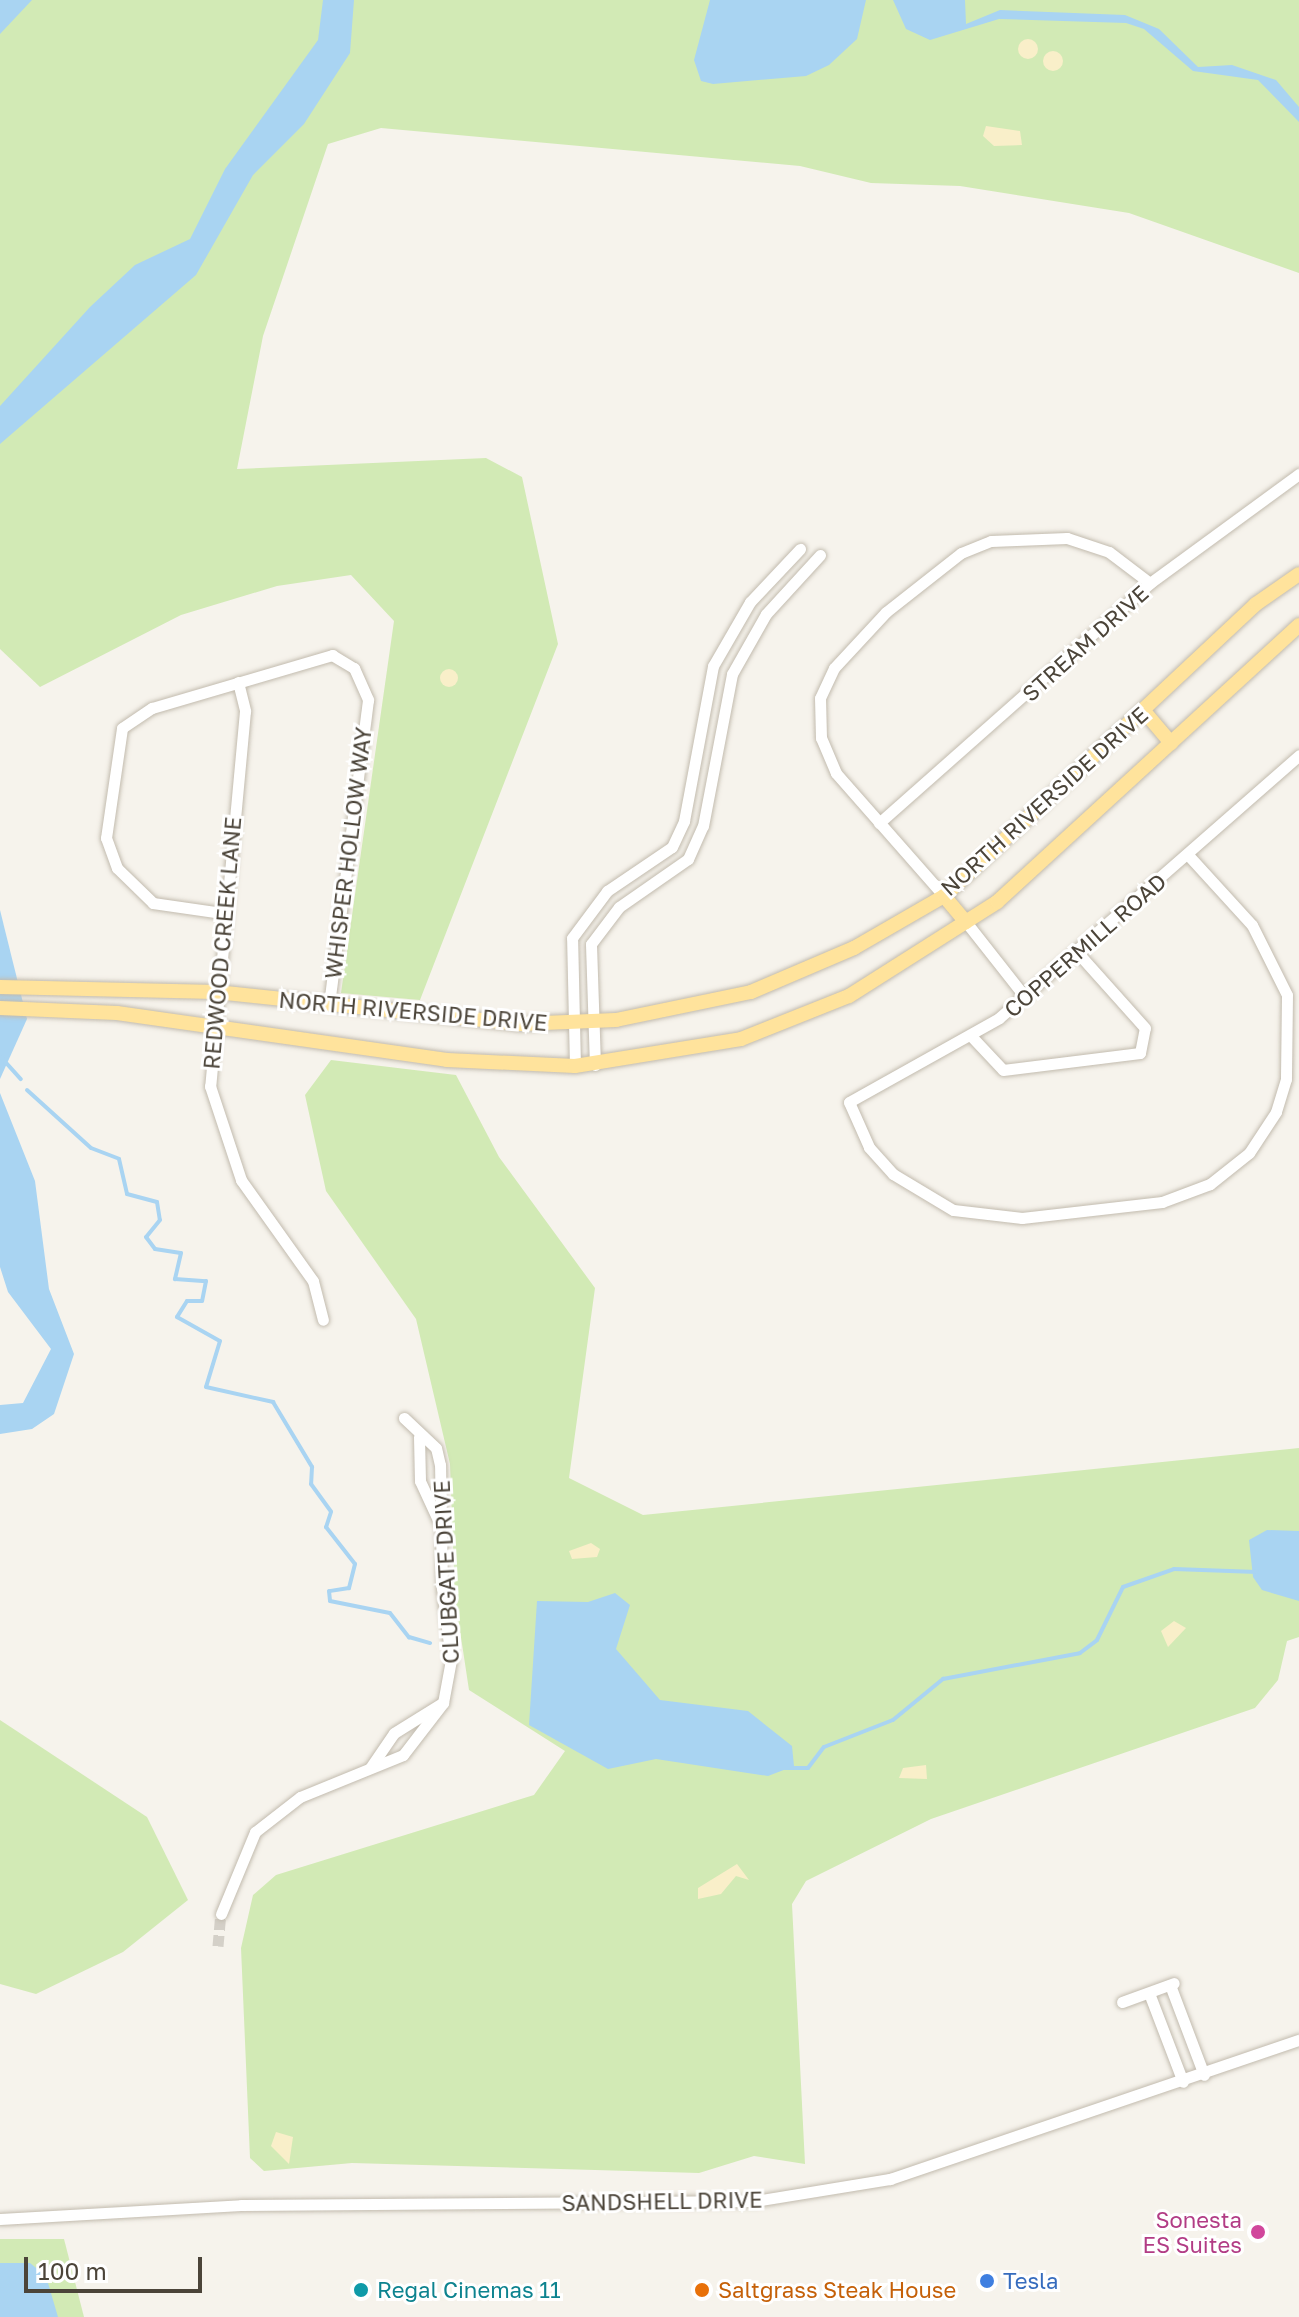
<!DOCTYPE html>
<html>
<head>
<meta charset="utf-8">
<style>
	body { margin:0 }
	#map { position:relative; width:1299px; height:2317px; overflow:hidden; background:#f6f3ec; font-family:"Golos Text",sans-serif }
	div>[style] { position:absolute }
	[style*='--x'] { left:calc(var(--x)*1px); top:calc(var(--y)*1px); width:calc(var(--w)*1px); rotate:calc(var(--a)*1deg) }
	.green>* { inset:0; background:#d2eab5 }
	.sand>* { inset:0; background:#f9efc9 }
	.round { border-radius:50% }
	.water>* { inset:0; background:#a9d4f2 }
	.stream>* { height:4px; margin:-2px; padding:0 2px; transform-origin:2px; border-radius:2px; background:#a9d4f2 }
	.minor-tunnel>* { height:11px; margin-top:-5.5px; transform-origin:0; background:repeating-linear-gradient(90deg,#d4d0c8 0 11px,transparent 0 16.5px) }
	.roads { filter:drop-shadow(0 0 2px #c2bbae) drop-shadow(0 0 2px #c2bbae) }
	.minor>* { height:11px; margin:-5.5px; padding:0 5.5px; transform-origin:5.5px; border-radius:5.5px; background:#fff }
	.major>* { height:14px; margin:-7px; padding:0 7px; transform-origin:7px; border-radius:7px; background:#ffe39c }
	.dots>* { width:22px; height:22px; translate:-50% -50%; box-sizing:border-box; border:4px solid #fff; border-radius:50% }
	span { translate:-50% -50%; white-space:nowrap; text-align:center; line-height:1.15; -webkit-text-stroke:6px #fff; paint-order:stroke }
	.street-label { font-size:22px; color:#4b4439 }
	.hotel-label { font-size:22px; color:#b23c85 }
	.right { translate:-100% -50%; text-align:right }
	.shop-label { font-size:22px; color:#366cbe }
	.left { translate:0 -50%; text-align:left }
	.culture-label { font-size:22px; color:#0d838f }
	.food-label { font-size:22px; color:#c56008 }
	.scale { position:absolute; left:24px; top:2257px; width:178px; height:36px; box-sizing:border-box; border:4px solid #4b4439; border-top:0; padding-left:10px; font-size:24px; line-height:28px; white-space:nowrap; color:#4b4439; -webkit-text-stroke:6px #fff; paint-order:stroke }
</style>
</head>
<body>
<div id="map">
	<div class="green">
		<div style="clip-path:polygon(0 0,1299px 0,1299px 273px,1129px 213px,960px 186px,871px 183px,800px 166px,381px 128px,328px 144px,263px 336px,237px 469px,486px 458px,522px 477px,558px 644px,420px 1000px,341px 993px,394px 621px,351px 575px,277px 586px,181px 615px,40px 687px,0 649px)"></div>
		<div style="clip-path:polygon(331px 1060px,456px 1075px,499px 1157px,595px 1288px,569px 1478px,643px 1515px,1299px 1448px,1299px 1637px,1287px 1641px,1278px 1680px,1255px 1708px,931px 1819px,806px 1881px,792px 1904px,805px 2164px,754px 2156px,699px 2173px,352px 2163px,264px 2171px,250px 2158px,241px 1948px,253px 1895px,276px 1875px,534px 1795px,565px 1751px,469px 1690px,455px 1598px,450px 1464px,416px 1319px,326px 1191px,305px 1095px)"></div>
		<div style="clip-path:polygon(0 1720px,147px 1817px,188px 1900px,123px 1952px,36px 1994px,0 1984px)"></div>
		<div style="clip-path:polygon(0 2239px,64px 2239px,84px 2317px,0 2317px)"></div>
	</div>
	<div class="sand">
		<div class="round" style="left:1018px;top:39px;width:20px;height:20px"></div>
		<div class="round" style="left:1043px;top:51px;width:20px;height:20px"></div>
		<div style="clip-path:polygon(986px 126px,1020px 131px,1022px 145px,994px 146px,983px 136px)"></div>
		<div class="round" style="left:440px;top:669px;width:18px;height:18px"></div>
		<div style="clip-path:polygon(591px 1543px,600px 1549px,597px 1557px,572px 1559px,569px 1551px)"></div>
		<div style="clip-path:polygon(1174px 1621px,1186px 1628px,1168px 1647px,1161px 1631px)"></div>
		<div style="clip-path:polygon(926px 1765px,927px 1779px,899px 1778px,903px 1768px)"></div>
		<div style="clip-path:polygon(737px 1864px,749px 1880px,736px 1876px,721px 1894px,698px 1899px,698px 1888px)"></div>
		<div style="clip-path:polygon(276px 2132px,293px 2137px,289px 2164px,271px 2146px)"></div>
	</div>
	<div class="water">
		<div style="clip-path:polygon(0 0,32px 0,0 34px)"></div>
		<div style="clip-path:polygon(323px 0,354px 0,350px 53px,304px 124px,253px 175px,196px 275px,0 444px,0 406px,90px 307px,135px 265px,190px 239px,225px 169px,318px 40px)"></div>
		<div style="clip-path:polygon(710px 0,866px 0,857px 39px,829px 65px,806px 76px,713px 84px,701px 81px,694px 60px)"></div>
		<div style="clip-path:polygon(893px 0,965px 0,966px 24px,1000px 10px,1125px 15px,1159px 29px,1198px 67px,1232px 65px,1276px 80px,1299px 107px,1299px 122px,1258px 80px,1193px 71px,1144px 29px,1126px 23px,999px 19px,930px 40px,906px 29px)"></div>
		<div style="clip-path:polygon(0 910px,27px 1019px,0 1079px)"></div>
		<div style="clip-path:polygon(0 1093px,35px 1181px,49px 1289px,74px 1354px,54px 1414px,32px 1429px,0 1434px,0 1405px,23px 1403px,51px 1349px,8px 1292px,0 1267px)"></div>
		<div style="clip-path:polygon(1267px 1530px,1299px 1531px,1299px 1601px,1262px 1590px,1253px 1577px,1249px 1540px)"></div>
		<div style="clip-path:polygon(615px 1593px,630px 1605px,616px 1649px,660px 1700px,748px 1711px,792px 1746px,794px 1766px,768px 1776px,656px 1759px,608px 1769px,529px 1725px,537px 1601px,588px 1602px)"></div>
		<div style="clip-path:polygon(0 2263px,30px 2263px,46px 2276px,58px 2317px,0 2317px)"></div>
	</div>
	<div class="stream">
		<div style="--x:0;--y:1056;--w:31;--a:48"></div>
		<div style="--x:27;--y:1090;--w:86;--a:42.2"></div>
		<div style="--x:91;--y:1148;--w:30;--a:21"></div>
		<div style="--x:119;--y:1159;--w:36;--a:77"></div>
		<div style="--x:127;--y:1194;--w:31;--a:15"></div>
		<div style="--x:157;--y:1202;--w:18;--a:81"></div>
		<div style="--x:160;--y:1220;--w:22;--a:129"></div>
		<div style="--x:146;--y:1237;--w:15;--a:53"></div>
		<div style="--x:155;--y:1249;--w:26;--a:9"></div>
		<div style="--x:181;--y:1253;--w:27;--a:103"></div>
		<div style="--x:175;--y:1279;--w:31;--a:4"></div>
		<div style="--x:206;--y:1281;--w:20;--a:101"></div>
		<div style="--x:202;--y:1301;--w:15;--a:180"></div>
		<div style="--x:187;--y:1301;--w:19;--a:122"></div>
		<div style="--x:177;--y:1317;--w:49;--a:29.2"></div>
		<div style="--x:220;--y:1341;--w:48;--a:106.9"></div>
		<div style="--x:206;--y:1387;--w:69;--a:12.6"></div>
		<div style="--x:273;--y:1402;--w:76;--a:59"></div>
		<div style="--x:312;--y:1467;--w:17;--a:93"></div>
		<div style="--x:311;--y:1484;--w:34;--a:54"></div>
		<div style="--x:331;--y:1512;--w:16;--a:108"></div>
		<div style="--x:326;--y:1527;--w:47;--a:51.9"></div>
		<div style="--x:355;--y:1564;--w:25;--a:104"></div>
		<div style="--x:349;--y:1588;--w:20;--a:171"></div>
		<div style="--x:329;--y:1591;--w:10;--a:84"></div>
		<div style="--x:330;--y:1601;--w:61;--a:11.3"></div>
		<div style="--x:390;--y:1613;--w:31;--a:52"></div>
		<div style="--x:409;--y:1637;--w:22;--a:16"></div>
		<div style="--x:785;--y:1768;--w:23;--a:0"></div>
		<div style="--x:808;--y:1768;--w:26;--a:-53"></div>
		<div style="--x:824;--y:1747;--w:74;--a:-21.4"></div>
		<div style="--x:893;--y:1720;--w:65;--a:-39.4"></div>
		<div style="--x:943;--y:1679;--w:139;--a:-10.7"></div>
		<div style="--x:1080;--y:1653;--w:21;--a:-37"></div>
		<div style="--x:1097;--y:1640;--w:59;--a:-63.9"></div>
		<div style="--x:1123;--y:1587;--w:54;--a:-19.4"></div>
		<div style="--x:1174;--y:1569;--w:83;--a:2.1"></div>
	</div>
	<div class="minor-tunnel">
		<div style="--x:218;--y:1946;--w:32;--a:-85"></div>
	</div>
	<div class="roads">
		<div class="minor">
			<div style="--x:238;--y:682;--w:30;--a:76"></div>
			<div style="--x:245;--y:711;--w:377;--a:95.3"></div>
			<div style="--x:210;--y:1086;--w:99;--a:71.7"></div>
			<div style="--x:241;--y:1180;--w:124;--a:54.5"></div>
			<div style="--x:313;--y:1281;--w:40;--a:75.6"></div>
			<div style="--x:879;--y:823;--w:362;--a:-41.5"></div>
			<div style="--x:1150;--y:583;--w:185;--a:-36.2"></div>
			<div style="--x:1189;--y:856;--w:93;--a:47.6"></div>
			<div style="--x:1252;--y:925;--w:78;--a:63.4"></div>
			<div style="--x:1287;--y:995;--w:84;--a:90.7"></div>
			<div style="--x:1286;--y:1079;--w:34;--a:107"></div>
			<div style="--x:1276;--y:1112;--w:49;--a:123.4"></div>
			<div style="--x:1249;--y:1153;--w:50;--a:141.5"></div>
			<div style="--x:1210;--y:1184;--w:51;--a:159.4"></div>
			<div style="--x:1162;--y:1202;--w:141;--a:173.5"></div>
			<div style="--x:1022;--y:1218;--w:69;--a:-173.4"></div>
			<div style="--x:953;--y:1210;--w:70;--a:-149"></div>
			<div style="--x:893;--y:1174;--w:36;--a:-132"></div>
			<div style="--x:869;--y:1147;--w:49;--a:-114"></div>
			<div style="--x:849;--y:1102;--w:172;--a:-29.2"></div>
			<div style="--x:999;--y:1018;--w:399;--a:-41.2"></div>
			<div style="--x:944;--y:896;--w:164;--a:-131.3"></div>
			<div style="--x:836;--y:773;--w:38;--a:-113"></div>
			<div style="--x:821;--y:738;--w:40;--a:-91.4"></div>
			<div style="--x:820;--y:698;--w:33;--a:-65"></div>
			<div style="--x:834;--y:668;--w:76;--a:-47.1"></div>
			<div style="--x:886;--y:612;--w:95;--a:-38.2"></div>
			<div style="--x:961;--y:553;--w:32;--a:-22"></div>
			<div style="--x:991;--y:541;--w:76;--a:-2.3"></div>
			<div style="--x:1067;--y:538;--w:44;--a:18.4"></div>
			<div style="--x:1109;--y:552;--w:51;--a:37.1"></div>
			<div style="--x:222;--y:913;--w:70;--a:-171.8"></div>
			<div style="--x:153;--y:903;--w:50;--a:-135.8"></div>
			<div style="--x:117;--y:868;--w:32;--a:-110"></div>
			<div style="--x:106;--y:838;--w:111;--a:-81.7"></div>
			<div style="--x:122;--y:728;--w:36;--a:-34"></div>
			<div style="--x:152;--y:708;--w:188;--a:-16.4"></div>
			<div style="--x:332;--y:655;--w:26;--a:31"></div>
			<div style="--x:354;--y:668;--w:35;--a:66"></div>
			<div style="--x:368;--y:700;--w:308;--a:97.3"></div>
			<div style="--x:966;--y:922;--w:95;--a:51.8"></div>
			<div style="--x:972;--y:1037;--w:45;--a:46.8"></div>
			<div style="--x:1003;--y:1070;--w:138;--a:-7.1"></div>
			<div style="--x:1140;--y:1053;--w:25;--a:-79"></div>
			<div style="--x:1145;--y:1028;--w:102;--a:-131.8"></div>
			<div style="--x:595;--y:1065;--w:121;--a:-91.9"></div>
			<div style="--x:591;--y:944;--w:46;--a:-52.9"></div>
			<div style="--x:619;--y:907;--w:84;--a:-34.8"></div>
			<div style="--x:688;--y:859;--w:36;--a:-66"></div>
			<div style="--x:703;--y:826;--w:155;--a:-79.2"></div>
			<div style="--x:732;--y:674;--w:69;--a:-60.5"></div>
			<div style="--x:766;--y:614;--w:80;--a:-47.5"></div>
			<div style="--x:575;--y:1066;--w:128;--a:-91.3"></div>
			<div style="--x:572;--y:938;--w:59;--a:-53.3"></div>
			<div style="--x:607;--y:891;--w:78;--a:-34.1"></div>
			<div style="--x:672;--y:847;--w:29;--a:-65"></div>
			<div style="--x:684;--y:821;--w:158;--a:-79.4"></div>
			<div style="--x:713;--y:666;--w:74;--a:-60"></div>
			<div style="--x:750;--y:602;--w:73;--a:-46.7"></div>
			<div style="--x:419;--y:1437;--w:44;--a:88.7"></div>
			<div style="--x:420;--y:1481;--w:45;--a:65.1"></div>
			<div style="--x:370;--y:1768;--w:42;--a:-55.6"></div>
			<div style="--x:394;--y:1733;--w:57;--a:-32"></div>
			<div style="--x:221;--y:1914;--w:89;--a:-67.5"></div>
			<div style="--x:255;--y:1832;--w:57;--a:-37.9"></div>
			<div style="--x:300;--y:1797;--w:111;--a:-22.2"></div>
			<div style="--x:403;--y:1755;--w:66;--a:-52.4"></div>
			<div style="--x:443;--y:1703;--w:44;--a:-79.5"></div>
			<div style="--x:451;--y:1660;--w:73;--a:-97.1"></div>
			<div style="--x:442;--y:1588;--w:123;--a:-90.9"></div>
			<div style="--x:440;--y:1465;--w:17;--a:-103"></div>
			<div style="--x:436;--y:1448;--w:44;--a:-136.8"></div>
			<div style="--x:1170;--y:1985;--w:96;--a:69.3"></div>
			<div style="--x:1149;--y:1993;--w:95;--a:69.1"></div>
			<div style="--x:1122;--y:2002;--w:55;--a:-20.1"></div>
			<div style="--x:0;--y:2219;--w:241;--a:-3.3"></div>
			<div style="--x:241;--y:2205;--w:514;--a:-0.45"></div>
			<div style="--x:755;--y:2201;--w:137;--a:-9.3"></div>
			<div style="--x:890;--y:2179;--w:432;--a:-18.8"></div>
		</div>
		<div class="major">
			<div style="--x:1144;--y:711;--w:42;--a:49.8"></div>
			<div style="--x:944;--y:896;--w:34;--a:50"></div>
			<div style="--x:0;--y:987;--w:216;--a:1.3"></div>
			<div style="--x:216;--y:992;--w:305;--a:6"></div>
			<div style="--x:519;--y:1024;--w:97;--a:-2.4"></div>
			<div style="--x:616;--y:1020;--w:138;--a:-11.7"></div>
			<div style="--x:751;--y:992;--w:112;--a:-23.1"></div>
			<div style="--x:854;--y:948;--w:104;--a:-30"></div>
			<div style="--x:944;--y:896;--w:427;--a:-43.1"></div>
			<div style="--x:1256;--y:604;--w:52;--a:-34.9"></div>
			<div style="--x:0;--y:1008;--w:117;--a:2.4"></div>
			<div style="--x:117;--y:1013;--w:333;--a:8.1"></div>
			<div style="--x:447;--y:1060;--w:128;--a:2.7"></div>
			<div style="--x:575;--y:1066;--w:168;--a:-9.2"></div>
			<div style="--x:741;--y:1039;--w:116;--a:-21.7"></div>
			<div style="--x:849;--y:996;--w:175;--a:-32.4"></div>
			<div style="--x:997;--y:902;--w:410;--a:-42.5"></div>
		</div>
	</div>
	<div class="dots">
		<div style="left:1258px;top:2232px;background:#d1479c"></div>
		<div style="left:987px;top:2281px;background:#3f7fe0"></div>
		<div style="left:361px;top:2290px;background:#0f9aa8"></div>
		<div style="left:702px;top:2290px;background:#e8710a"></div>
	</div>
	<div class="street-label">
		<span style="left:1085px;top:643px;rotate:-42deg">STREAM DRIVE</span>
		<span style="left:1044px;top:801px;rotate:-42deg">NORTH RIVERSIDE DRIVE</span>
		<span style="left:348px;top:853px;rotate:-83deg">WHISPER HOLLOW WAY</span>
		<span style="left:222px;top:943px;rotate:-85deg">REDWOOD CREEK LANE</span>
		<span style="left:1085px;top:945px;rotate:-41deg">COPPERMILL ROAD</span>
		<span style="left:413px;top:1011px;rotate:5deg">NORTH RIVERSIDE DRIVE</span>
		<span style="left:446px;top:1572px;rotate:-93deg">CLUBGATE DRIVE</span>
		<span style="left:662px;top:2201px;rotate:-1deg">SANDSHELL DRIVE</span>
	</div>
	<div class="hotel-label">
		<span class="right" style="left:1242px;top:2232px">Sonesta<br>ES Suites</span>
	</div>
	<div class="shop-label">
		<span class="left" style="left:1003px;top:2281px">Tesla</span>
	</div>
	<div class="culture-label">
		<span class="left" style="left:377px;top:2290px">Regal Cinemas 11</span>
	</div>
	<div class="food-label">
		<span class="left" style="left:718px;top:2290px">Saltgrass Steak House</span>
	</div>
	<div class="scale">100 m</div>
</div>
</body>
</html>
